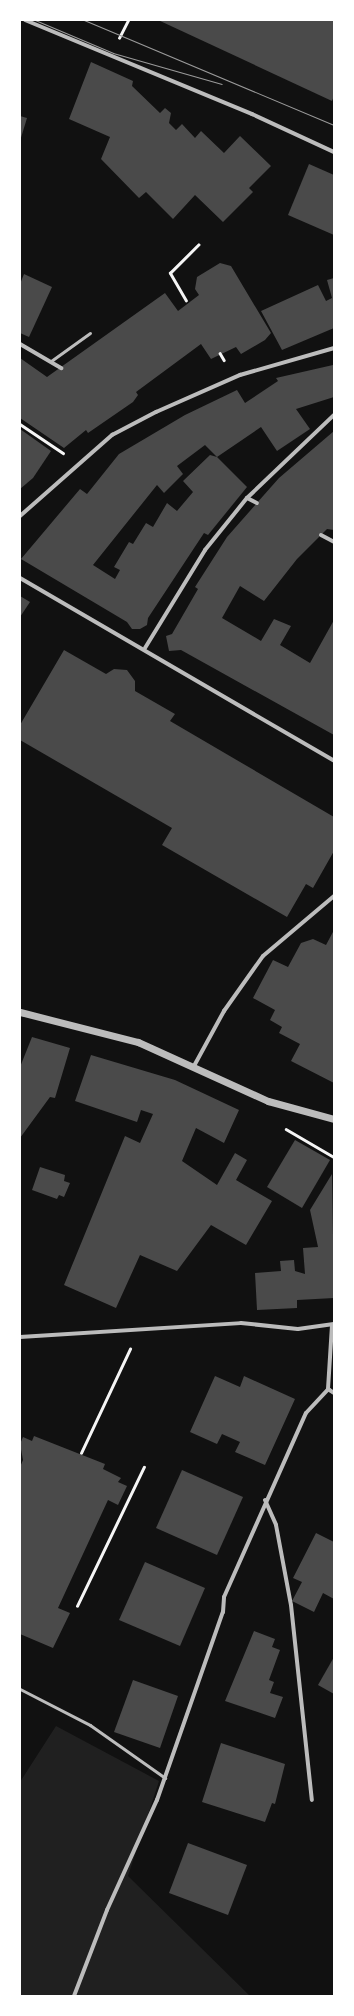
<!DOCTYPE html>
<html>
<head>
<meta charset="utf-8">
<style>
	body { margin:0 }
	#map { position:relative; width:354px; height:2016px; overflow:hidden; background:#111; font-family:Mulish,sans-serif }
	div>[style] { position:absolute }
	[style*='--x'] { left:calc(var(--x)*1px); top:calc(var(--y)*1px); width:calc(var(--w)*1px); rotate:calc(var(--a)*1deg) }
	.green>* { inset:0; background:#202020 }
	.building>* { inset:0; background:#4a4a4a }
	.path>* { height:2.5px; margin:-1.25px; padding:0 1.25px; transform-origin:1.25px; border-radius:1.25px; background:#f5f5f5 }
	.service>* { height:3px; margin:-1.5px; padding:0 1.5px; transform-origin:1.5px; border-radius:1.5px; background:#bcbcbc }
	.minor>* { height:4px; margin:-2px; padding:0 2px; transform-origin:2px; border-radius:2px; background:#bcbcbc }
	.tertiary>* { height:7px; margin:-3.5px; padding:0 3.5px; transform-origin:3.5px; border-radius:3.5px; background:#bcbcbc }
	.tram>* { height:1px; margin:-0.5px; padding:0 0.5px; transform-origin:0.5px; border-radius:0.5px; background:#9a9a9a }
	span { translate:-50% -50%; white-space:nowrap; text-align:center; line-height:1.15; -webkit-text-stroke:4px #fff; paint-order:stroke }
	.frame { position:absolute; inset:0; border:21px solid #fff; pointer-events:none }
</style>
</head>
<body>
<div id="map">
	<div class="green">
		<div style="clip-path:polygon(56px 1726px,159px 1781px,128px 1876px,250px 1996px,20px 1996px,20px 1782px)"></div>
	</div>
	<div class="building">
		<div style="clip-path:polygon(158px 20px,334px 20px,334px 96px,332px 101px)"></div>
		<div style="clip-path:polygon(91px 62px,133px 81px,132px 86px,160px 113px,165px 108px,171px 113px,169px 123px,176px 130px,182px 124px,195px 138px,201px 131px,224px 153px,240px 136px,271px 166px,249px 188px,253px 192px,223px 222px,195px 195px,173px 219px,146px 192px,139px 198px,101px 159px,110px 137px,69px 119px)"></div>
		<div style="clip-path:polygon(20px 116px,27px 118px,20px 141px)"></div>
		<div style="clip-path:polygon(309px 164px,334px 175px,334px 235px,288px 215px)"></div>
		<div style="clip-path:polygon(220px 263px,231px 266px,271px 333px,265px 340px,241px 354px,236px 347px,211px 359px,201px 344px,136px 392px,138px 395px,133px 402px,88px 433px,86px 430px,64px 448px,20px 418px,20px 358px,47px 377px,165px 293px,178px 311px,199px 295px,195px 289px,197px 277px)"></div>
		<div style="clip-path:polygon(24px 274px,52px 287px,29px 337px,20px 333px,20px 284px)"></div>
		<div style="clip-path:polygon(334px 278px,334px 328px,282px 350px,261px 311px,318px 285px,326px 301px,332px 298px,327px 280px)"></div>
		<div style="clip-path:polygon(333px 365px,334px 397px,296px 409px,310px 429px,277px 451px,261px 427px,217px 457px,205px 445px,177px 466px,183px 474px,164px 493px,157px 485px,93px 565px,115px 579px,120px 570px,114px 567px,129px 542px,133px 544px,146px 523px,153px 527px,167px 503px,177px 511px,193px 492px,183px 481px,210px 455px,217px 457px,247px 487px,208px 535px,204px 533px,148px 618px,147px 625px,140px 629px,132px 629px,127px 622px,21px 559px,80px 489px,87px 494px,119px 454px,185px 415px,237px 390px,245px 403px,278px 381px,276px 378px)"></div>
		<div style="clip-path:polygon(20px 429px,51px 451px,33px 478px,20px 489px)"></div>
		<div style="clip-path:polygon(334px 431px,334px 530px,327px 529px,297px 559px,264px 601px,240px 586px,222px 618px,261px 641px,274px 619px,291px 626px,280px 645px,310px 663px,334px 620px,334px 735px,181px 650px,169px 651px,166px 636px,172px 634px,198px 589px,195px 587px,227px 537px,279px 478px)"></div>
		<div style="clip-path:polygon(20px 596px,30px 602px,20px 617px)"></div>
		<div style="clip-path:polygon(64px 650px,106px 674px,114px 669px,127px 670px,135px 681px,135px 691px,175px 714px,170px 721px,334px 817px,334px 851px,313px 888px,306px 884px,287px 917px,162px 845px,172px 828px,20px 740px,20px 725px)"></div>
		<div style="clip-path:polygon(334px 930px,334px 1083px,291px 1061px,300px 1044px,279px 1033px,282px 1027px,270px 1020px,275px 1010px,253px 998px,273px 960px,288px 967px,301px 943px,313px 939px,326px 945px)"></div>
		<div style="clip-path:polygon(32px 1037px,70px 1048px,55px 1098px,50px 1097px,20px 1138px,20px 1067px)"></div>
		<div style="clip-path:polygon(91px 1055px,175px 1080px,239px 1110px,224px 1143px,196px 1128px,182px 1161px,217px 1185px,235px 1153px,247px 1160px,236px 1180px,272px 1201px,246px 1245px,211px 1225px,177px 1271px,140px 1255px,116px 1308px,64px 1285px,125px 1136px,140px 1143px,153px 1114px,141px 1110px,137px 1122px,75px 1101px)"></div>
		<div style="clip-path:polygon(295px 1140px,330px 1160px,302px 1208px,267px 1187px)"></div>
		<div style="clip-path:polygon(40px 1167px,65px 1175px,64px 1181px,70px 1183px,64px 1197px,59px 1195px,57px 1199px,32px 1190px)"></div>
		<div style="clip-path:polygon(332px 1174px,334px 1298px,297px 1300px,297px 1308px,257px 1310px,255px 1273px,281px 1271px,280px 1261px,294px 1260px,295px 1271px,305px 1274px,303px 1248px,318px 1247px,310px 1210px)"></div>
		<div style="clip-path:polygon(215px 1376px,240px 1387px,244px 1376px,295px 1399px,265px 1465px,235px 1452px,240px 1442px,222px 1434px,217px 1444px,190px 1432px)"></div>
		<div style="clip-path:polygon(34px 1436px,105px 1464px,103px 1469px,121px 1478px,118px 1482px,127px 1486px,118px 1505px,108px 1500px,58px 1608px,70px 1613px,53px 1648px,20px 1634px,20px 1467px,23px 1460px,20px 1444px,23px 1437px,32px 1441px)"></div>
		<div style="clip-path:polygon(182px 1470px,243px 1497px,217px 1555px,156px 1528px)"></div>
		<div style="clip-path:polygon(316px 1533px,334px 1542px,334px 1599px,323px 1593px,314px 1612px,292px 1601px,302px 1582px,293px 1578px)"></div>
		<div style="clip-path:polygon(145px 1562px,205px 1588px,180px 1646px,119px 1620px)"></div>
		<div style="clip-path:polygon(254px 1631px,275px 1639px,272px 1647px,280px 1650px,269px 1680px,274px 1682px,270px 1693px,283px 1697px,275px 1718px,225px 1701px)"></div>
		<div style="clip-path:polygon(334px 1657px,334px 1694px,318px 1685px)"></div>
		<div style="clip-path:polygon(133px 1680px,178px 1696px,160px 1748px,114px 1732px)"></div>
		<div style="clip-path:polygon(221px 1743px,285px 1764px,275px 1804px,272px 1803px,265px 1822px,202px 1802px)"></div>
		<div style="clip-path:polygon(188px 1843px,247px 1865px,228px 1915px,169px 1893px)"></div>
	</div>
	<div class="path">
		<div style="--x:119;--y:38;--w:20;--a:-63"></div>
		<div style="--x:186;--y:301;--w:32;--a:-120"></div>
		<div style="--x:170;--y:273;--w:40;--a:-45"></div>
		<div style="--x:220;--y:353;--w:8;--a:60"></div>
		<div style="--x:20;--y:424;--w:52;--a:34"></div>
		<div style="--x:286;--y:1129;--w:56;--a:30.3"></div>
		<div style="--x:81;--y:1453;--w:115;--a:-64.8"></div>
		<div style="--x:77;--y:1606;--w:154;--a:-64.3"></div>
	</div>
	<div class="service">
		<div style="--x:51;--y:361;--w:48;--a:-35.7"></div>
		<div style="--x:20;--y:1689;--w:79;--a:27.2"></div>
		<div style="--x:90;--y:1725;--w:92;--a:35.2"></div>
	</div>
	<div class="minor">
		<div style="--x:25;--y:20;--w:246;--a:22.5"></div>
		<div style="--x:252;--y:114;--w:90;--a:24.9"></div>
		<div style="--x:20;--y:344;--w:48;--a:30.3"></div>
		<div style="--x:247;--y:498;--w:11;--a:27"></div>
		<div style="--x:20;--y:516;--w:123;--a:-41.4"></div>
		<div style="--x:112;--y:435;--w:50;--a:-27.6"></div>
		<div style="--x:156;--y:412;--w:92;--a:-23.8"></div>
		<div style="--x:240;--y:375;--w:98;--a:-16"></div>
		<div style="--x:321;--y:535;--w:15;--a:28"></div>
		<div style="--x:20;--y:578;--w:363;--a:30.2"></div>
		<div style="--x:145;--y:648;--w:115;--a:-58.5"></div>
		<div style="--x:205;--y:550;--w:67;--a:-51.1"></div>
		<div style="--x:247;--y:498;--w:120;--a:-43.7"></div>
		<div style="--x:194;--y:1066;--w:63;--a:-61.4"></div>
		<div style="--x:224;--y:1011;--w:67;--a:-54.7"></div>
		<div style="--x:263;--y:956;--w:93;--a:-40.2"></div>
		<div style="--x:20;--y:1337;--w:221;--a:-3.6"></div>
		<div style="--x:241;--y:1323;--w:57;--a:6"></div>
		<div style="--x:298;--y:1329;--w:36;--a:-8"></div>
		<div style="--x:328;--y:1389;--w:64;--a:-86.4"></div>
		<div style="--x:328;--y:1389;--w:7;--a:34"></div>
		<div style="--x:265;--y:1500;--w:27;--a:66"></div>
		<div style="--x:276;--y:1525;--w:81;--a:79.4"></div>
		<div style="--x:291;--y:1605;--w:196;--a:83.9"></div>
		<div style="--x:74;--y:1996;--w:92;--a:-69"></div>
		<div style="--x:107;--y:1910;--w:121;--a:-65.6"></div>
		<div style="--x:157;--y:1800;--w:199;--a:-70.7"></div>
		<div style="--x:223;--y:1612;--w:15;--a:-86"></div>
		<div style="--x:224;--y:1597;--w:201;--a:-66"></div>
		<div style="--x:306;--y:1413;--w:33;--a:-47"></div>
	</div>
	<div class="tertiary">
		<div style="--x:20;--y:1012;--w:122;--a:14.3"></div>
		<div style="--x:138;--y:1042;--w:143;--a:24.4"></div>
		<div style="--x:268;--y:1101;--w:68;--a:15.3"></div>
	</div>
	<div class="tram">
		<div style="--x:35;--y:20;--w:85;--a:22.9"></div>
		<div style="--x:113;--y:53;--w:113;--a:15.9"></div>
		<div style="--x:84;--y:20;--w:271;--a:22.8"></div>
	</div>
	<div class="frame"></div>
</div>
</body>
</html>
